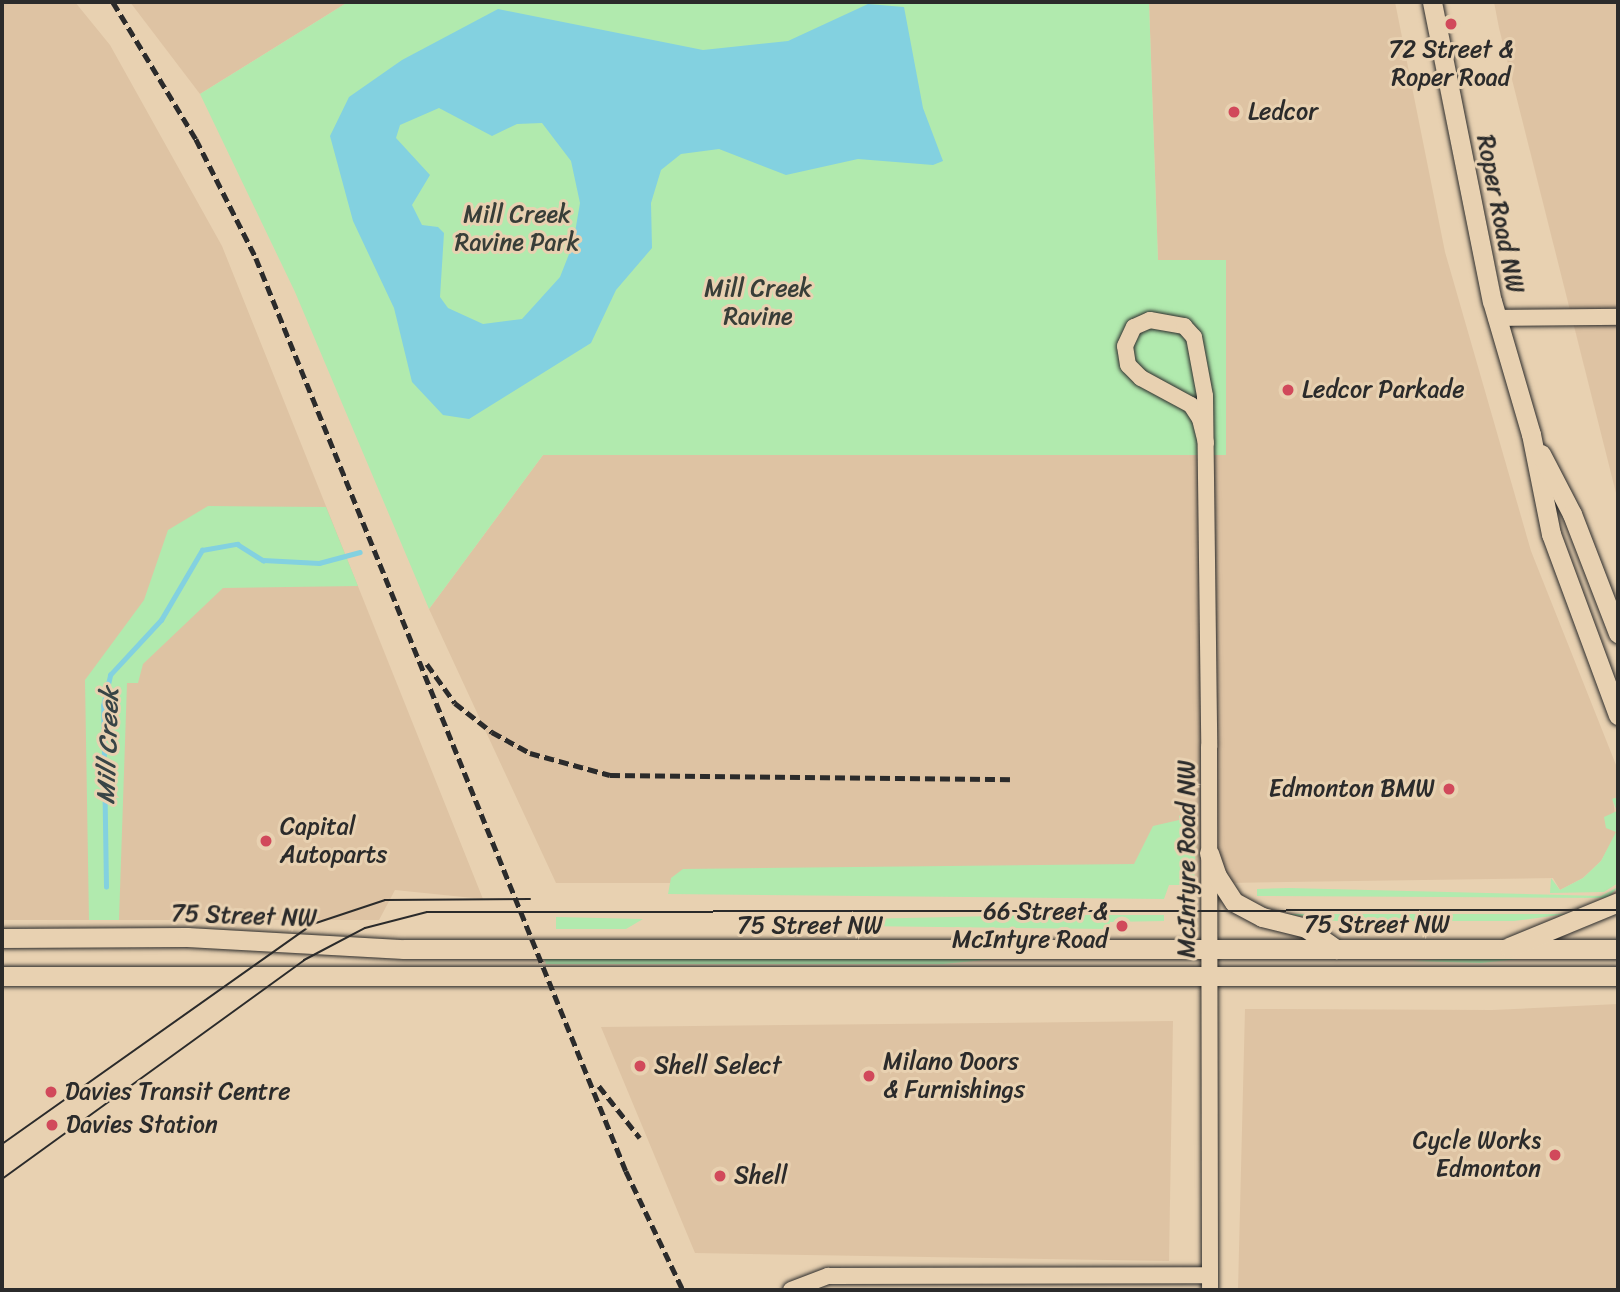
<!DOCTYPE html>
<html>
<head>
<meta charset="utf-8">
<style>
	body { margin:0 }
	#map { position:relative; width:1620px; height:1292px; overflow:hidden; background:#e8d1b1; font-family:Sriracha,sans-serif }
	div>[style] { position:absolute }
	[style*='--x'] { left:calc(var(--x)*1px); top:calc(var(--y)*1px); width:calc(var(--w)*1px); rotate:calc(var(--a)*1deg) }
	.built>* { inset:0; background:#dec3a3 }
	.green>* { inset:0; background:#b1eaae }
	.water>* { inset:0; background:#83d1e0 }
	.stream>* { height:4.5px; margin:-2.25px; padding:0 2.25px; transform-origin:2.25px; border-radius:2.25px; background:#83d1e0 }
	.roads { filter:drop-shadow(0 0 2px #2b2b2b) drop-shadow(0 0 2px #2b2b2b) }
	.minor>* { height:16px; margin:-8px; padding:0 8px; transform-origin:8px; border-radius:8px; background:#e8d1b1 }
	.major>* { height:19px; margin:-9.5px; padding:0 9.5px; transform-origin:9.5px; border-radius:9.5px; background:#e8d1b1 }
	.tram>* { height:2px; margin:-1px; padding:0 1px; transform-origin:1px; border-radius:1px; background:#2b2b2b }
	.rail>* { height:4.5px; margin-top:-2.25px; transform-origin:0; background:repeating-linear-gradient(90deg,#2b2b2b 0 10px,transparent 0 15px) }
	.dots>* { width:19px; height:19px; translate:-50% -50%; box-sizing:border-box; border:4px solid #e8d1b1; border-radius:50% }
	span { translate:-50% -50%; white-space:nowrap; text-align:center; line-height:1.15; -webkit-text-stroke:6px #e8d1b1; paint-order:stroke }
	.poi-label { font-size:24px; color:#2b2b2b }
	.left { translate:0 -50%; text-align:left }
	.right { translate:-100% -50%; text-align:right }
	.street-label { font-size:24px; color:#2b2b2b }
	.park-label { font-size:24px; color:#383e38 }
	.water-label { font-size:26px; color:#384446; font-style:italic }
	.frame { position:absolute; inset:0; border:4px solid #2b2b2b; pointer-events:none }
</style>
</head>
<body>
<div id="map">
	<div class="built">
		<div style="clip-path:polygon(2px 2px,75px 2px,110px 45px,222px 246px,483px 899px,395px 890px,379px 920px,2px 920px)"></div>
		<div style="clip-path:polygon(130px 2px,348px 2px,200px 94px)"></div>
		<div style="clip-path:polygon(1149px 2px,1395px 2px,1445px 252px,1531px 551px,1618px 770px,1618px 797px,1613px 799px,1617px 832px,1601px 861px,1583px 878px,1560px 890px,1553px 878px,1225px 883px,556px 883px,429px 609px,543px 455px,1226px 455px,1226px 260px,1158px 261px)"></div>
		<div style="clip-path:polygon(1494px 2px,1618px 2px,1618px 501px,1499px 28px)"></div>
		<div style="clip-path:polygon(1618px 1004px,1618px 1290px,1238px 1290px,1245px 1009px,1492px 1010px)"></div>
		<div style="clip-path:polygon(1173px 1021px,1169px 1261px,695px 1253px,601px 1027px)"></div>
	</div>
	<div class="green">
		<div style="clip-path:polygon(348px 2px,1149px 2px,1158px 260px,1226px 260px,1226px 455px,543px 455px,429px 609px,295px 292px,200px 94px)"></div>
		<div style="clip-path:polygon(208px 506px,326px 507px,358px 586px,223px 588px,143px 664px,138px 683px,127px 683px,119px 920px,89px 920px,85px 680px,144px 600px,168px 530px)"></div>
		<div style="clip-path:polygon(1618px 797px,1618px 883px,1604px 892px,1550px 893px,1551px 878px,1560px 890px,1583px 878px,1601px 861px,1616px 832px,1606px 828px,1604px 817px,1617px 811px,1612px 799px)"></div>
		<div style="clip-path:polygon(1179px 815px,1196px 838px,1194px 885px,1169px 885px,1164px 899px,668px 894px,671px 878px,683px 869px,1134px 864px,1153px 826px,1179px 820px)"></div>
		<div style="clip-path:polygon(1618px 887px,1608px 898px,1257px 896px,1257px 889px,1289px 888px,1601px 896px)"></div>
		<div style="clip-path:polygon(1286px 914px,1567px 914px,1514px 921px,1336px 921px)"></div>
		<div style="clip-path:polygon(1036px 915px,1164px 915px,1164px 921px,1110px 922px,1109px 929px,860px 926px,860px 919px)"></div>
		<div style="clip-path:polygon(556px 917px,643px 919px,626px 929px,556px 929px)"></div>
		<div style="clip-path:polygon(544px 957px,1015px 957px,943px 964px,546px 964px)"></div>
		<div style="clip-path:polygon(1538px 957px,1481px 963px,1412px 961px,1462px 958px)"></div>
	</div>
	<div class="water">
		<div style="clip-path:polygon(evenodd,868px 4px,904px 7px,923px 108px,943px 161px,933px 165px,858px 159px,786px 175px,719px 149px,681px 154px,661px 170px,651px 203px,652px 248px,616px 290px,591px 343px,469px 419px,443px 415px,412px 382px,394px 308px,353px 221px,330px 136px,349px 97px,402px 60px,498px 9px,703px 50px,788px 41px,868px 4px,439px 108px,492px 136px,517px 124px,542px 123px,571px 161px,580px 203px,573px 244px,560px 277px,522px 319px,483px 324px,448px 308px,440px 297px,444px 233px,438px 227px,422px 225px,412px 205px,430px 175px,396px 138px,400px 125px,439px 108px)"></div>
	</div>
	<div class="stream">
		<div style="--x:106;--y:887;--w:181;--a:-90.9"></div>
		<div style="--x:103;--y:706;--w:32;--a:-77"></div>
		<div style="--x:110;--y:675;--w:75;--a:-47.2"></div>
		<div style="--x:161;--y:620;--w:81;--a:-59.6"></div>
		<div style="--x:202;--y:550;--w:36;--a:-10"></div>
		<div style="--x:237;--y:544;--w:31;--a:32"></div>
		<div style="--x:263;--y:560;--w:56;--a:3.1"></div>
		<div style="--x:319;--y:563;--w:42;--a:-15"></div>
	</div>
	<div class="roads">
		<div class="minor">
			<div style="--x:1496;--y:318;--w:122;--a:-0.5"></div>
			<div style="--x:1206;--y:443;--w:25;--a:-104"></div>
			<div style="--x:1200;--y:419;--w:17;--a:-123"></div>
			<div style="--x:1191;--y:405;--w:57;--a:-151.6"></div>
			<div style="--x:1141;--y:378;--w:18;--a:-135"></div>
			<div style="--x:1128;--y:365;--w:19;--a:-99"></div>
			<div style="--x:1125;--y:346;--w:21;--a:-65"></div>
			<div style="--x:1134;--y:327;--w:17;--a:-24"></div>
			<div style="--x:1150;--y:320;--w:35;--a:10"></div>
			<div style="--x:1184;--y:326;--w:15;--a:48"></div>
			<div style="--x:1194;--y:337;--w:60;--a:79.4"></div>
			<div style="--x:1205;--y:396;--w:351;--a:89.3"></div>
			<div style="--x:1209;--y:747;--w:543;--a:89.89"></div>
			<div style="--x:791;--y:1290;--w:40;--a:-21"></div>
			<div style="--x:828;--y:1276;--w:382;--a:-0.1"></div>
		</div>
		<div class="major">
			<div style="--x:1432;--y:2;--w:305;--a:78.7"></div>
			<div style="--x:1492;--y:301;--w:139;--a:73.7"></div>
			<div style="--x:1531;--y:434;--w:102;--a:78.7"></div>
			<div style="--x:1551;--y:534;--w:193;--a:69.7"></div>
			<div style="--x:1541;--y:454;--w:68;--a:62.7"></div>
			<div style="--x:1572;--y:514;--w:128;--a:68.9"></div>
			<div style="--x:1209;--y:853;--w:24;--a:71"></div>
			<div style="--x:1217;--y:876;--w:31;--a:57"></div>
			<div style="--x:1234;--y:902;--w:32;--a:28"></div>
			<div style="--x:1262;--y:917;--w:45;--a:14"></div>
			<div style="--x:1306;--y:928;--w:37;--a:35"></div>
			<div style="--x:2;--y:938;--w:185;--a:-0.3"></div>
			<div style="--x:187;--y:937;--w:217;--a:3.2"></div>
			<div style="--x:404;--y:949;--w:1214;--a:0"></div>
			<div style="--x:1509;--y:947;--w:118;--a:-22.4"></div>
			<div style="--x:2;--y:976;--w:1616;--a:0"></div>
		</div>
	</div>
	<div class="tram">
		<div style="--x:2;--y:1144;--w:381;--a:-35.3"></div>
		<div style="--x:313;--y:924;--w:76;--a:-18.4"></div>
		<div style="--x:385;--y:900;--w:145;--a:-0.4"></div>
		<div style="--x:2;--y:1179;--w:373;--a:-35.9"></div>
		<div style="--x:304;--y:960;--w:69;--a:-27.7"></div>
		<div style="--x:365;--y:928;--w:64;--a:-14.5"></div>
		<div style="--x:427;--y:912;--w:1191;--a:-0.1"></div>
	</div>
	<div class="rail">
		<div style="--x:113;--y:2;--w:160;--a:58.8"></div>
		<div style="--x:196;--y:139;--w:133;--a:63.2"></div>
		<div style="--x:256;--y:258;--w:985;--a:67.94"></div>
		<div style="--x:626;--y:1171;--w:132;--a:64.4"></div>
		<div style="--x:427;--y:664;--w:48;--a:54.3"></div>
		<div style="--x:455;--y:703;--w:47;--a:38.1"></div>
		<div style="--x:492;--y:732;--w:43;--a:28.9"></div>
		<div style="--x:530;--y:753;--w:83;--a:15.4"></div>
		<div style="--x:610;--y:775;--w:405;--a:0.6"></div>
		<div style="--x:599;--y:1086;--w:66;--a:51.7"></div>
	</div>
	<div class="dots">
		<div style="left:1451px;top:24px;background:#d1495b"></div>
		<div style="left:1234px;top:112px;background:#d1495b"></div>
		<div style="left:1288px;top:390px;background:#d1495b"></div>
		<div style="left:1449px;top:789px;background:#d1495b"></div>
		<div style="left:266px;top:841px;background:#d1495b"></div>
		<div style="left:1122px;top:926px;background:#d1495b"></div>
		<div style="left:640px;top:1066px;background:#d1495b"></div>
		<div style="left:869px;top:1076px;background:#d1495b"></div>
		<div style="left:51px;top:1092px;background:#d1495b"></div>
		<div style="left:52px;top:1125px;background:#d1495b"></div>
		<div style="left:1555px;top:1155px;background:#d1495b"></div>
		<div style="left:720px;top:1176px;background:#d1495b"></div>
	</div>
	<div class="poi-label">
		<span style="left:1451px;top:64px">72 Street &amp;<br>Roper Road</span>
		<span class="left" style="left:1248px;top:112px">Ledcor</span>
		<span class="left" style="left:1302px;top:390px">Ledcor Parkade</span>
		<span class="right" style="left:1435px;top:789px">Edmonton BMW</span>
		<span class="left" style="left:280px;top:841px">Capital<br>Autoparts</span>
		<span class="right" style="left:1108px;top:926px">66 Street &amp;<br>McIntyre Road</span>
		<span class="left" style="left:883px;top:1076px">Milano Doors<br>&amp; Furnishings</span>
		<span class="left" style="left:654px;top:1066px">Shell Select</span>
		<span class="left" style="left:65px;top:1092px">Davies Transit Centre</span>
		<span class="left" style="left:66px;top:1125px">Davies Station</span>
		<span class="right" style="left:1541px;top:1155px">Cycle Works<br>Edmonton</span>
		<span class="left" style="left:734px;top:1176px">Shell</span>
	</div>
	<div class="street-label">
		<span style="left:1500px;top:214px;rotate:79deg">Roper Road NW</span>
		<span style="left:1187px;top:859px;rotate:-90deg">McIntyre Road NW</span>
		<span style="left:244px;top:916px;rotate:2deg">75 Street NW</span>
		<span style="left:1377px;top:925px">75 Street NW</span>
		<span style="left:810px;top:926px">75 Street NW</span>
	</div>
	<div class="park-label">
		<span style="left:517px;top:229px">Mill Creek<br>Ravine Park</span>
		<span style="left:758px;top:303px">Mill Creek<br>Ravine</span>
	</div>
	<div class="water-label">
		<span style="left:108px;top:746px;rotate:-88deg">Mill Creek</span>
	</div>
	<div class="frame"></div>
</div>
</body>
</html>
